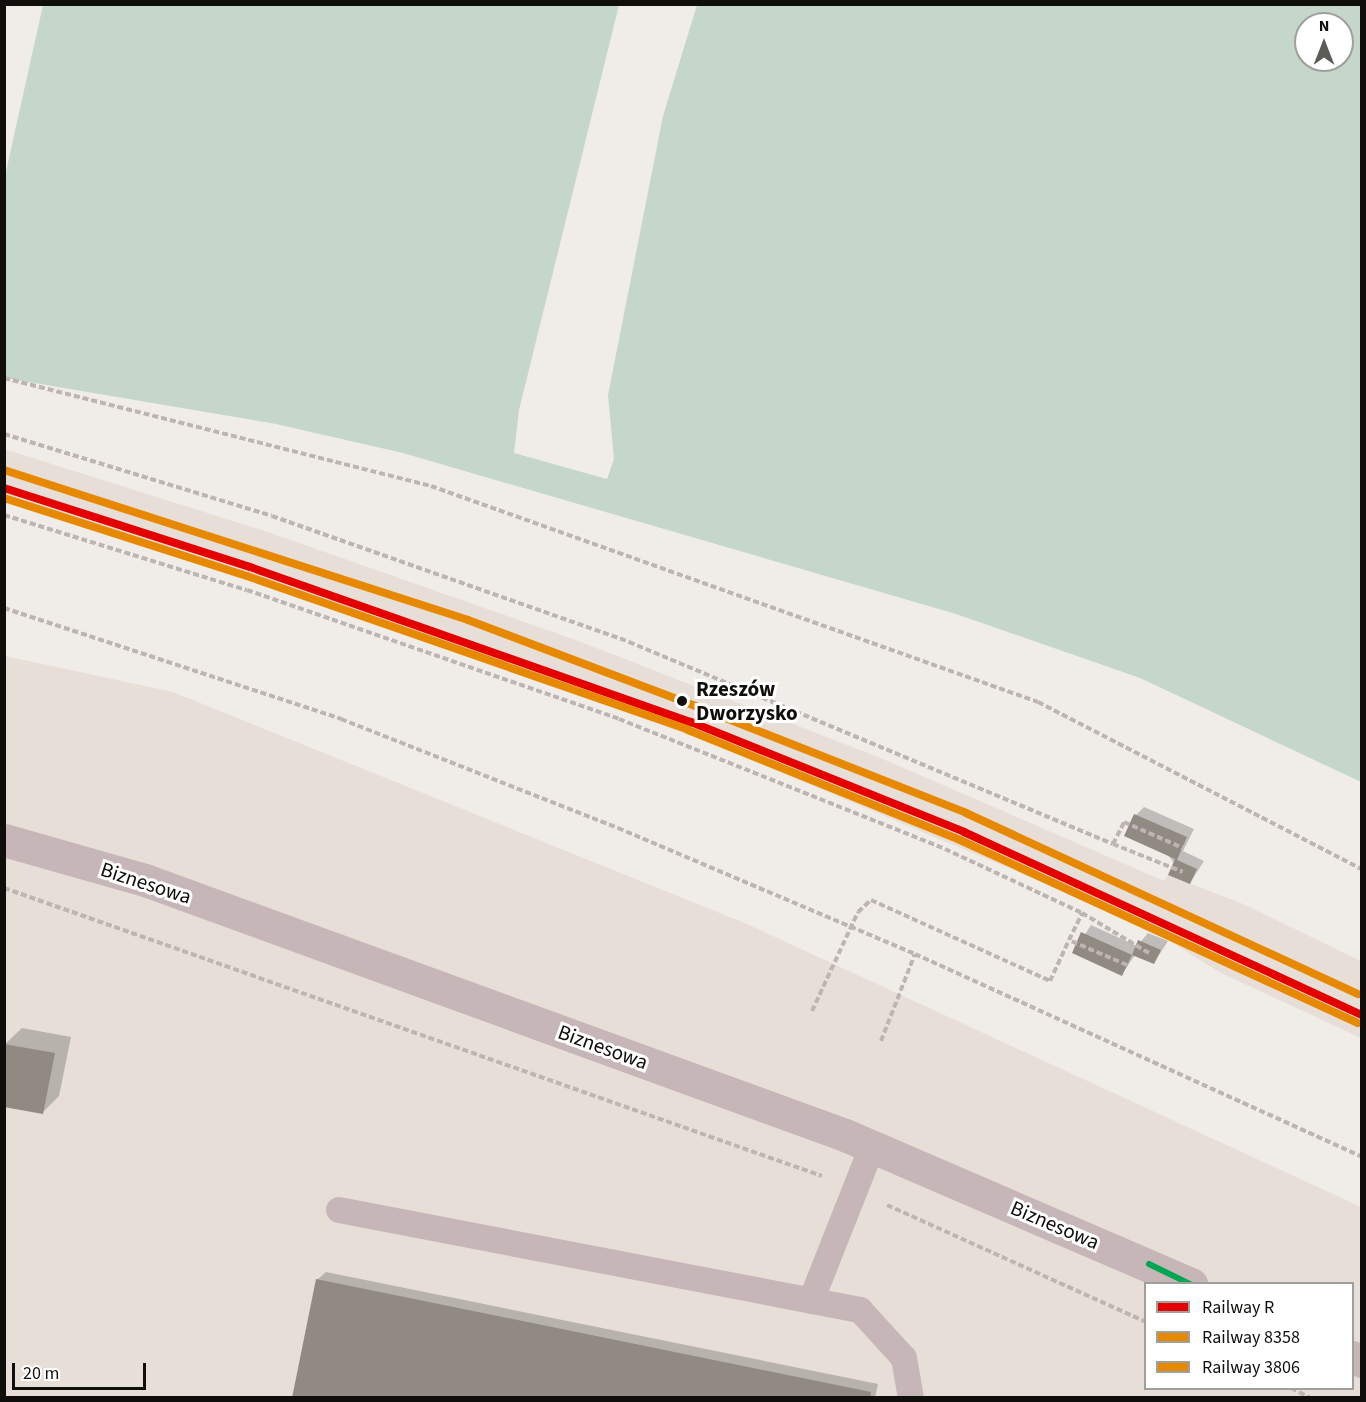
<!DOCTYPE html>
<html>
<head>
<meta charset="utf-8">
<style>
	body { margin:0 }
	#map { position:relative; width:1366px; height:1402px; overflow:hidden; background:#f0ece8; font-family:"Source Sans 3",sans-serif }
	div>[style] { position:absolute }
	[style*='--x'] { left:calc(var(--x)*1px); top:calc(var(--y)*1px); width:calc(var(--w)*1px); rotate:calc(var(--a)*1deg) }
	.built>* { inset:0; background:#e7dfd7 }
	.green>* { inset:0; background:#c5d7ca }
	.shadow>* { inset:0; background:#0003 }
	.building>* { inset:0; background:#918a82 }
	.path>* { height:4px; margin-top:-2px; transform-origin:0; background:repeating-linear-gradient(90deg,#beb4b3 0 6px,transparent 0 9px) }
	.lane>* { height:26px; margin:-13px; padding:0 13px; transform-origin:13px; border-radius:13px; background:#c6b6b7 }
	.street>* { height:33px; margin:-16.5px; padding:0 16.5px; transform-origin:16.5px; border-radius:16.5px; background:#c6b6b7 }
	.bus-1>* { height:6px; margin:-3px; padding:0 3px; transform-origin:3px; border-radius:3px; background:#00a651 }
	.rail-1>* { height:8px; margin:-4px; padding:0 4px; transform-origin:4px; border-radius:4px; background:#e50000 }
	.rail-2>* { height:8px; margin:-4px; padding:0 4px; transform-origin:4px; border-radius:4px; background:#e78801 }
	.rail-3>* { height:8px; margin:-4px; padding:0 4px; transform-origin:4px; border-radius:4px; background:#e78801 }
	.dots>* { width:16px; height:16px; translate:-50% -50%; box-sizing:border-box; border:3px solid #fff; border-radius:50% }
	span { translate:-50% -50%; white-space:nowrap; text-align:center; line-height:1.15; -webkit-text-stroke:6px #fff; paint-order:stroke }
	.stop-label { font-size:21px; color:#100e0b; font-weight:700 }
	.left { translate:0 -50%; text-align:left }
	.street-label { font-size:21px; color:#100e0b }
	.frame { position:absolute; inset:0; border:6px solid #100e0b; pointer-events:none }
	.legend { position:absolute; left:1144px; top:1282px; width:210px; height:108px; box-sizing:border-box; background:#fff; border:2px solid #9f9f9d; margin:0; padding:8px 10px; list-style:none; font-size:18px; color:#100e0b }
	.legend li { display:flex; align-items:center; gap:12px; height:30px }
	.legend b { width:30px; border:2px solid #9f9f9d }
	.north { position:absolute; left:1294px; top:12px; width:60px; height:60px; box-sizing:border-box; background:#fff; border:2px solid #9f9f9d; border-radius:50%; rotate:0deg; font-size:16px; font-weight:700; line-height:24px; text-align:center; color:#100e0b }
	.north::after { content:''; display:block; margin:auto; width:21px; height:27px; background:#5e5c58; clip-path:polygon(50% 0,100% 100%,50% 72%,0 100%) }
	.scale { position:absolute; left:12px; top:1363px; width:134px; height:27px; box-sizing:border-box; border:3px solid #100e0b; border-top:0; padding-left:8px; font-size:18px; line-height:21px; white-space:nowrap; color:#100e0b; -webkit-text-stroke:4px #fff; paint-order:stroke }
</style>
</head>
<body>
<div id="map">
	<div class="built">
		<div style="clip-path:polygon(4px 449px,268px 532px,581px 642px,883px 759px,1164px 881px,1168px 875px,1243px 904px,1361px 961px,1361px 1038px,1221px 973px,1144px 925px,713px 744px,410px 632px,5px 500px)"></div>
		<div style="clip-path:polygon(evenodd,5px 656px,173px 692px,747px 924px,1361px 1207px,1361px 1397px,5px 1398px,5px 656px,1146px 1284px,1352px 1284px,1352px 1388px,1146px 1388px,1146px 1284px)"></div>
	</div>
	<div class="green">
		<div style="clip-path:polygon(evenodd,43px 5px,619px 5px,519px 410px,514px 453px,607px 479px,614px 459px,608px 395px,663px 116px,697px 5px,1361px 5px,1361px 782px,1140px 678px,956px 614px,403px 453px,276px 424px,5px 378px,5px 176px,43px 5px,1306px 24px,1342px 24px,1342px 60px,1306px 60px,1306px 24px)"></div>
	</div>
	<div class="shadow">
		<div style="clip-path:polygon(1144px 807px,1194px 829px,1183px 851px,1204px 861px,1190px 883px,1136px 815px)"></div>
		<div style="clip-path:polygon(1091px 925px,1137px 946px,1148px 933px,1168px 941px,1154px 963px,1135px 955px,1122px 974px,1074px 952px)"></div>
		<div style="clip-path:polygon(22px 1028px,71px 1037px,59px 1096px,43px 1112px,5px 1044px)"></div>
		<div style="clip-path:polygon(326px 1272px,878px 1384px,875px 1398px,293px 1398px,317px 1280px)"></div>
	</div>
	<div class="building">
		<div style="clip-path:polygon(1134px 814px,1187px 837px,1177px 860px,1197px 869px,1190px 884px,1168px 875px,1175px 859px,1124px 836px)"></div>
		<div style="clip-path:polygon(1081px 932px,1132px 955px,1122px 976px,1072px 953px)"></div>
		<div style="clip-path:polygon(1138px 940px,1161px 950px,1154px 964px,1132px 955px)"></div>
		<div style="clip-path:polygon(4px 1044px,55px 1053px,43px 1114px,4px 1107px)"></div>
		<div style="clip-path:polygon(316px 1279px,871px 1392px,870px 1398px,292px 1398px)"></div>
	</div>
	<div class="path">
		<div style="--x:4;--y:378;--w:440;--a:14.2"></div>
		<div style="--x:431;--y:486;--w:644;--a:19.59"></div>
		<div style="--x:1038;--y:702;--w:365;--a:27.3"></div>
		<div style="--x:4;--y:434;--w:280;--a:17"></div>
		<div style="--x:272;--y:516;--w:379;--a:19.4"></div>
		<div style="--x:629;--y:642;--w:524;--a:22.65"></div>
		<div style="--x:1113;--y:844;--w:25;--a:-63"></div>
		<div style="--x:1124;--y:822;--w:64;--a:23.8"></div>
		<div style="--x:4;--y:515;--w:254;--a:17.2"></div>
		<div style="--x:247;--y:590;--w:394;--a:19.1"></div>
		<div style="--x:619;--y:719;--w:351;--a:21.7"></div>
		<div style="--x:945;--y:849;--w:151;--a:25"></div>
		<div style="--x:4;--y:608;--w:355;--a:18.2"></div>
		<div style="--x:341;--y:719;--w:298;--a:21.5"></div>
		<div style="--x:618;--y:828;--w:323;--a:23"></div>
		<div style="--x:915;--y:954;--w:491;--a:24.4"></div>
		<div style="--x:1113;--y:844;--w:75;--a:21.8"></div>
		<div style="--x:4;--y:888;--w:867;--a:19.4"></div>
		<div style="--x:1127;--y:965;--w:63;--a:-156.7"></div>
		<div style="--x:1069;--y:940;--w:30;--a:-64"></div>
		<div style="--x:1082;--y:913;--w:78;--a:30.8"></div>
		<div style="--x:812;--y:1011;--w:109;--a:-65.1"></div>
		<div style="--x:858;--y:912;--w:18;--a:-43"></div>
		<div style="--x:871;--y:900;--w:196;--a:24.3"></div>
		<div style="--x:1050;--y:981;--w:45;--a:-65.1"></div>
		<div style="--x:881;--y:1041;--w:93;--a:-68.7"></div>
		<div style="--x:887;--y:1205;--w:284;--a:24.3"></div>
		<div style="--x:1291;--y:1388;--w:22;--a:27"></div>
	</div>
	<div class="lane">
		<div style="--x:339;--y:1210;--w:531;--a:10.87"></div>
		<div style="--x:860;--y:1310;--w:65;--a:47.5"></div>
		<div style="--x:904;--y:1358;--w:41;--a:80.1"></div>
		<div style="--x:811;--y:1301;--w:166;--a:-68.4"></div>
	</div>
	<div class="street">
		<div style="--x:4;--y:840;--w:147;--a:15.8"></div>
		<div style="--x:145;--y:880;--w:745;--a:20.02"></div>
		<div style="--x:845;--y:1135;--w:377;--a:23.3"></div>
		<div style="--x:1352;--y:1357;--w:11;--a:22"></div>
	</div>
	<div class="bus-1">
		<div style="--x:1149;--y:1264;--w:46;--a:26"></div>
	</div>
	<div class="rail-1">
		<div style="--x:4;--y:488;--w:258;--a:17.8"></div>
		<div style="--x:250;--y:567;--w:467;--a:19.4"></div>
		<div style="--x:691;--y:722;--w:294;--a:21.9"></div>
		<div style="--x:964;--y:832;--w:438;--a:24.7"></div>
	</div>
	<div class="rail-2">
		<div style="--x:4;--y:498;--w:255;--a:17.8"></div>
		<div style="--x:247;--y:576;--w:467;--a:19.2"></div>
		<div style="--x:688;--y:730;--w:293;--a:22"></div>
		<div style="--x:960;--y:840;--w:438;--a:24.7"></div>
	</div>
	<div class="rail-3">
		<div style="--x:4;--y:470;--w:488;--a:17.9"></div>
		<div style="--x:468;--y:620;--w:243;--a:20.7"></div>
		<div style="--x:695;--y:706;--w:291;--a:21.5"></div>
		<div style="--x:966;--y:813;--w:432;--a:24.8"></div>
	</div>
	<div class="dots">
		<div style="left:682px;top:701px;background:#100e0b"></div>
	</div>
	<div class="stop-label">
		<span class="left" style="left:696px;top:701px">Rzeszów<br>Dworzysko</span>
	</div>
	<div class="street-label">
		<span style="left:146px;top:883px;rotate:18deg">Biznesowa</span>
		<span style="left:603px;top:1047px;rotate:20deg">Biznesowa</span>
		<span style="left:1055px;top:1225px;rotate:23deg">Biznesowa</span>
	</div>
	<div class="frame"></div>
	<ul class="legend">
	<li><b style="height:8px;background:#e50000"></b>Railway R</li>
	<li><b style="height:8px;background:#e78801"></b>Railway 8358</li>
	<li><b style="height:8px;background:#e78801"></b>Railway 3806</li>
	</ul>
	<div class="north">N</div>
	<div class="scale">20 m</div>
</div>
</body>
</html>
